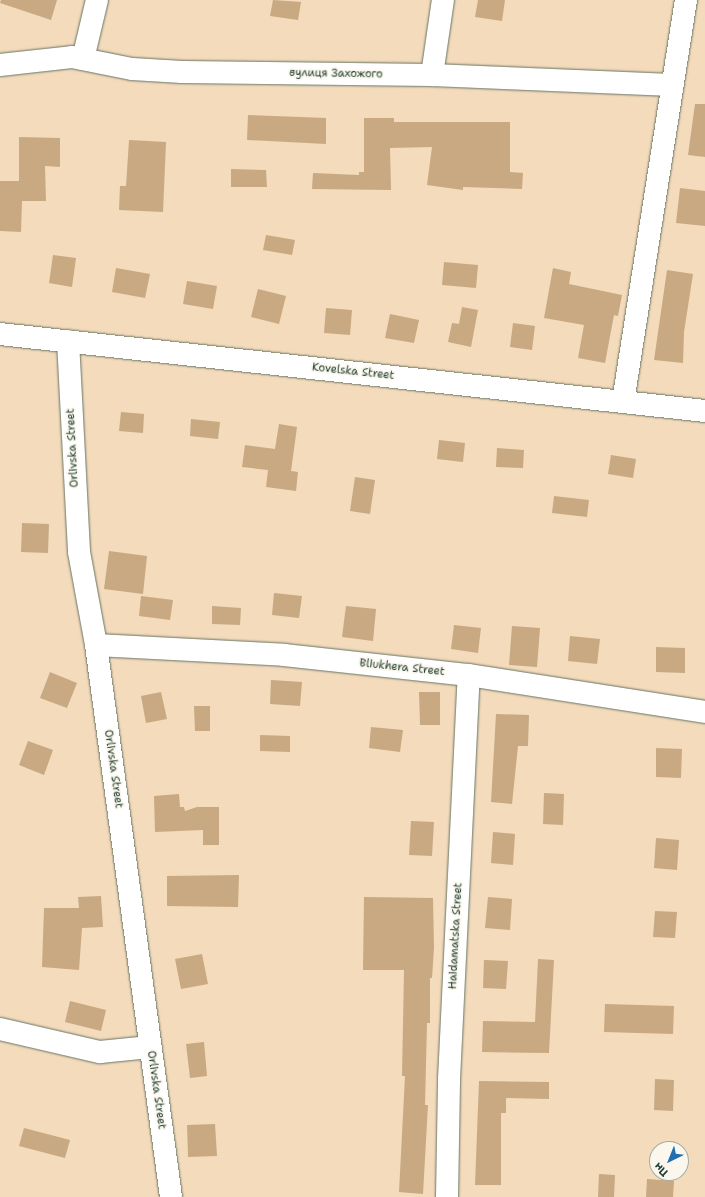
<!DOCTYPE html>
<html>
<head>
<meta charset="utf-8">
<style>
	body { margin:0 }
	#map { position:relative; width:705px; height:1197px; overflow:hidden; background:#f3dbbc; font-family:"Shantell Sans",sans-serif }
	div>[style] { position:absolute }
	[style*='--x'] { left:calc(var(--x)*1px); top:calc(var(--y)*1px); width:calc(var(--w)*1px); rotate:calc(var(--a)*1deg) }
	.building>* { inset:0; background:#c8a982 }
	.roads { filter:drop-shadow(0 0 1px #697464) drop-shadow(0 0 1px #697464) }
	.minor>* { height:22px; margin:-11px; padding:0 11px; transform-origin:11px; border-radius:11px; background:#fff }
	span { translate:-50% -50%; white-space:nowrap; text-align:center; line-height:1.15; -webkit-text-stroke:3.5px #fbf7ec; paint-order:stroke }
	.street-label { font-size:11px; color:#1f3d34 }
	.north { position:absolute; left:649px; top:1141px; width:40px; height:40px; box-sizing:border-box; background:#fbf7ec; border:1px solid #a3ada2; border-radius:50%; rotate:223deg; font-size:11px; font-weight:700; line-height:16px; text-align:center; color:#1f3d34 }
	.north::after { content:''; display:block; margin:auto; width:14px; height:18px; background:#1f6fb2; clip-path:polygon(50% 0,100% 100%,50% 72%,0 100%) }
</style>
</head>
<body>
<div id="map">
	<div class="building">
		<div style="clip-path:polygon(1px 0,57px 0,51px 20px,0 3px)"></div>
		<div style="clip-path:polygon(273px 0,301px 2px,298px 20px,270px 16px)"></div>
		<div style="clip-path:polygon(478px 0,505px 0,502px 21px,475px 17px)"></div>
		<div style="clip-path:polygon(695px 104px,705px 104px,705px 157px,688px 155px)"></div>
		<div style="clip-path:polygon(248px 115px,326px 118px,326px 144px,247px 140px)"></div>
		<div style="clip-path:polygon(364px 118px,394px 118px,394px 122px,510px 122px,510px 172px,523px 173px,522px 189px,463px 187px,463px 190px,427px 185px,432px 147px,390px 148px,391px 190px,312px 189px,313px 173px,359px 175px,359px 172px,364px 172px)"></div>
		<div style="clip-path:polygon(19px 137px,60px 138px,60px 167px,45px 166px,46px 201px,22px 201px,21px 232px,0 231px,0 181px,19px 181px)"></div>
		<div style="clip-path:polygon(129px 140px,166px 142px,163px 212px,119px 210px,120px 186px,126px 186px)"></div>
		<div style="clip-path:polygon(231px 169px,266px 170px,267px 187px,231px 187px)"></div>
		<div style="clip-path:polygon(680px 188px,705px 191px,705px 226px,676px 223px)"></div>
		<div style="clip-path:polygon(266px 235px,295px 240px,292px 255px,263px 250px)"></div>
		<div style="clip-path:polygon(53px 255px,76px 258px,72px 287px,49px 283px)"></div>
		<div style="clip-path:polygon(444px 262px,478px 265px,476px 288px,442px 285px)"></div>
		<div style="clip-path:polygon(116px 268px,150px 274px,145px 298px,112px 292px)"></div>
		<div style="clip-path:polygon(553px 268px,571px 272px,569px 284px,622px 295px,618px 316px,614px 315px,605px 363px,578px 358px,584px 325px,544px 318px)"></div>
		<div style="clip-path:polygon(667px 270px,693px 274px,684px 332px,683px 363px,654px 360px)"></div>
		<div style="clip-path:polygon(187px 281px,217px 286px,213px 309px,183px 304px)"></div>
		<div style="clip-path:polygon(258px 289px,286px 296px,279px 324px,251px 317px)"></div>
		<div style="clip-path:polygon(462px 307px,478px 310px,471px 347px,448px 342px,452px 323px,459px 324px)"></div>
		<div style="clip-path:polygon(326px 308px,352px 310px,350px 335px,324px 333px)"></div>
		<div style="clip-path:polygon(390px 314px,419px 320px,414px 343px,385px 338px)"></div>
		<div style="clip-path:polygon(513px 323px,535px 326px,532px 350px,510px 347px)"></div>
		<div style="clip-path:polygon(121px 412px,144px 414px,143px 433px,119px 431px)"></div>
		<div style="clip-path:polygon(191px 419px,220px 422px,218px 439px,190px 436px)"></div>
		<div style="clip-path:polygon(279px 424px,297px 427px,291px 471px,298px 472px,296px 491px,266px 487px,268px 470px,242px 467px,245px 445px,275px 449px)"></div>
		<div style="clip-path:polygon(439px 440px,465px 443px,463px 462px,437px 459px)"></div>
		<div style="clip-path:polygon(497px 448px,524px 450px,523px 468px,496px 467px)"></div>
		<div style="clip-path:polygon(611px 455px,636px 459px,633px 478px,608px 474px)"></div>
		<div style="clip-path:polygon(355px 477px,375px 480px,370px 514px,350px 511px)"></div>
		<div style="clip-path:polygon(554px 496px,589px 500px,587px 517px,552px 513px)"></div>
		<div style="clip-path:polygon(22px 523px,49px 524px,48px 553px,21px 552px)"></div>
		<div style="clip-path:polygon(109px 551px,147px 556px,143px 594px,104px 589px)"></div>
		<div style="clip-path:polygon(274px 593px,302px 596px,299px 618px,272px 615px)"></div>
		<div style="clip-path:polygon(141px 596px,173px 600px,170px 620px,139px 616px)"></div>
		<div style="clip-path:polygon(212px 606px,241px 608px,240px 625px,212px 624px)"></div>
		<div style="clip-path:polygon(346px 606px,376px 609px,373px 641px,342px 637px)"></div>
		<div style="clip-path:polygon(454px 625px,481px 628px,478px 653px,451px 649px)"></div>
		<div style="clip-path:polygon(512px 626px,540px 628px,537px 667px,509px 665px)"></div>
		<div style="clip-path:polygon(570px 636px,600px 639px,597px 664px,568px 661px)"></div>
		<div style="clip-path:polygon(656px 647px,685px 648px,685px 673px,656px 672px)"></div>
		<div style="clip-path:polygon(50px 672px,77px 683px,67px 708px,40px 698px)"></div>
		<div style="clip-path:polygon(271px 680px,302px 682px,300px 706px,270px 704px)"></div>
		<div style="clip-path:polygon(161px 692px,167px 719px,146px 723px,141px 696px)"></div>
		<div style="clip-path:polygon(419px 692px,440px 692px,440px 725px,420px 725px)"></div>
		<div style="clip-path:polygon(194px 706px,210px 706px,210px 731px,195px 731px)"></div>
		<div style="clip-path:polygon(496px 714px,529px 715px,528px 746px,518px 746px,512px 804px,491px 802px)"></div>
		<div style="clip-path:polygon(371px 727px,403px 730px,400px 752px,369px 748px)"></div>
		<div style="clip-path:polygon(260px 735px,290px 736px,290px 752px,260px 751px)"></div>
		<div style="clip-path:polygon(28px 741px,53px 750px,44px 775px,19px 765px)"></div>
		<div style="clip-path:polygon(656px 748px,682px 749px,681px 778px,656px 777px)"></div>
		<div style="clip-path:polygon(544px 793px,564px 794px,563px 825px,543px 824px)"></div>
		<div style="clip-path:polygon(179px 794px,180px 807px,184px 807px,185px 811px,197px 807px,219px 807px,219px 845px,203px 845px,203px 830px,155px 832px,154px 796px)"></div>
		<div style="clip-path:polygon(411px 821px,434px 822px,432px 856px,409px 855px)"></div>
		<div style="clip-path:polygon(493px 832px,515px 834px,513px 865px,491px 863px)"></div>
		<div style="clip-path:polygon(656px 838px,679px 840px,677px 870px,654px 868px)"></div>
		<div style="clip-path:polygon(239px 875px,238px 907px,167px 906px,167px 876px)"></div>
		<div style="clip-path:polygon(101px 896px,103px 927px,82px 928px,79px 970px,42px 967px,44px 908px,79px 908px,78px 897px)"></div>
		<div style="clip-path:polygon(364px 897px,433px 898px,434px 948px,432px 978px,430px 978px,430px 1023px,427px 1023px,425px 1105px,428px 1105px,423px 1194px,399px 1192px,405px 1076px,402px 1076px,404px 970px,363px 970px)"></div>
		<div style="clip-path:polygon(488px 897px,512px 899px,510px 930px,485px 928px)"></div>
		<div style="clip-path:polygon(655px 911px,677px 912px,675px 938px,653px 937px)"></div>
		<div style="clip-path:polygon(202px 954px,208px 984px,181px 989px,175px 959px)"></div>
		<div style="clip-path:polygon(538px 959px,554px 960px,549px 1053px,482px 1052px,483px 1021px,535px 1022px)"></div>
		<div style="clip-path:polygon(484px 960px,508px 961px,506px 989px,483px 988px)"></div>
		<div style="clip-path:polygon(70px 1001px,106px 1010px,101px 1031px,65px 1022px)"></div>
		<div style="clip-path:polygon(605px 1004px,674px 1006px,673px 1034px,604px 1032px)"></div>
		<div style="clip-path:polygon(204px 1042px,207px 1076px,190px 1078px,186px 1044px)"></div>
		<div style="clip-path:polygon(655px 1079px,674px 1080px,673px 1111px,654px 1110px)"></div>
		<div style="clip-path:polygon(479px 1081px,549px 1082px,549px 1099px,506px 1098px,506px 1113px,501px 1113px,501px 1185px,475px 1185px)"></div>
		<div style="clip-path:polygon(215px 1124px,217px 1156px,188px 1157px,187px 1125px)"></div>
		<div style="clip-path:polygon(24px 1128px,70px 1140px,65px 1158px,19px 1146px)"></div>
		<div style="clip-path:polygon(599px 1174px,615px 1175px,614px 1197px,598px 1197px)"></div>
		<div style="clip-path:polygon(647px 1179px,674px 1181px,673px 1197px,646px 1197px)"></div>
	</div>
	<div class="roads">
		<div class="minor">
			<div style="--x:83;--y:59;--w:61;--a:-76.7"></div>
			<div style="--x:0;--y:65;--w:72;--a:-6.3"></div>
			<div style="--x:72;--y:57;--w:61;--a:11.3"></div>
			<div style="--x:132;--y:69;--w:50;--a:3.4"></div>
			<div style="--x:182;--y:72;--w:250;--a:0.7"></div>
			<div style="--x:432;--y:75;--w:240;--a:2.4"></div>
			<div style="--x:432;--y:75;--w:76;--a:-81.7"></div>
			<div style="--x:0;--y:334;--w:709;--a:6.23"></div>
			<div style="--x:68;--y:341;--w:211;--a:87"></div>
			<div style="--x:79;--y:552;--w:95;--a:79.6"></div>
			<div style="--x:96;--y:645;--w:557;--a:82.26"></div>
			<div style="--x:623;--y:402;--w:407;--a:-81.1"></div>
			<div style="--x:96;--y:645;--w:188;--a:3"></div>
			<div style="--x:284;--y:655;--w:186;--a:6.2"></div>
			<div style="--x:469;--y:675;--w:239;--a:8.9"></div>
			<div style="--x:0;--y:1029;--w:103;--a:13"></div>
			<div style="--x:100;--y:1052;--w:50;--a:-5.7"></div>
			<div style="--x:447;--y:1197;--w:118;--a:-89"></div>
			<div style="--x:449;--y:1079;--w:404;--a:-87.2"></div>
		</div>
	</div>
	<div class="street-label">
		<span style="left:336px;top:74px;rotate:1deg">вулиця Захожого</span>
		<span style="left:353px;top:372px;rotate:6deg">Kovelska Street</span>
		<span style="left:73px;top:448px;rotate:-93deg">Orlivska Street</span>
		<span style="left:402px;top:668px;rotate:6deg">Bliukhera Street</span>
		<span style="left:113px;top:769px;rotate:82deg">Orlivska Street</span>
		<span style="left:456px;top:936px;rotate:-87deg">Haidamatska Street</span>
		<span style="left:156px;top:1090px;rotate:82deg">Orlivska Street</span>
	</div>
	<div class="north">Пн</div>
</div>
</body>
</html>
